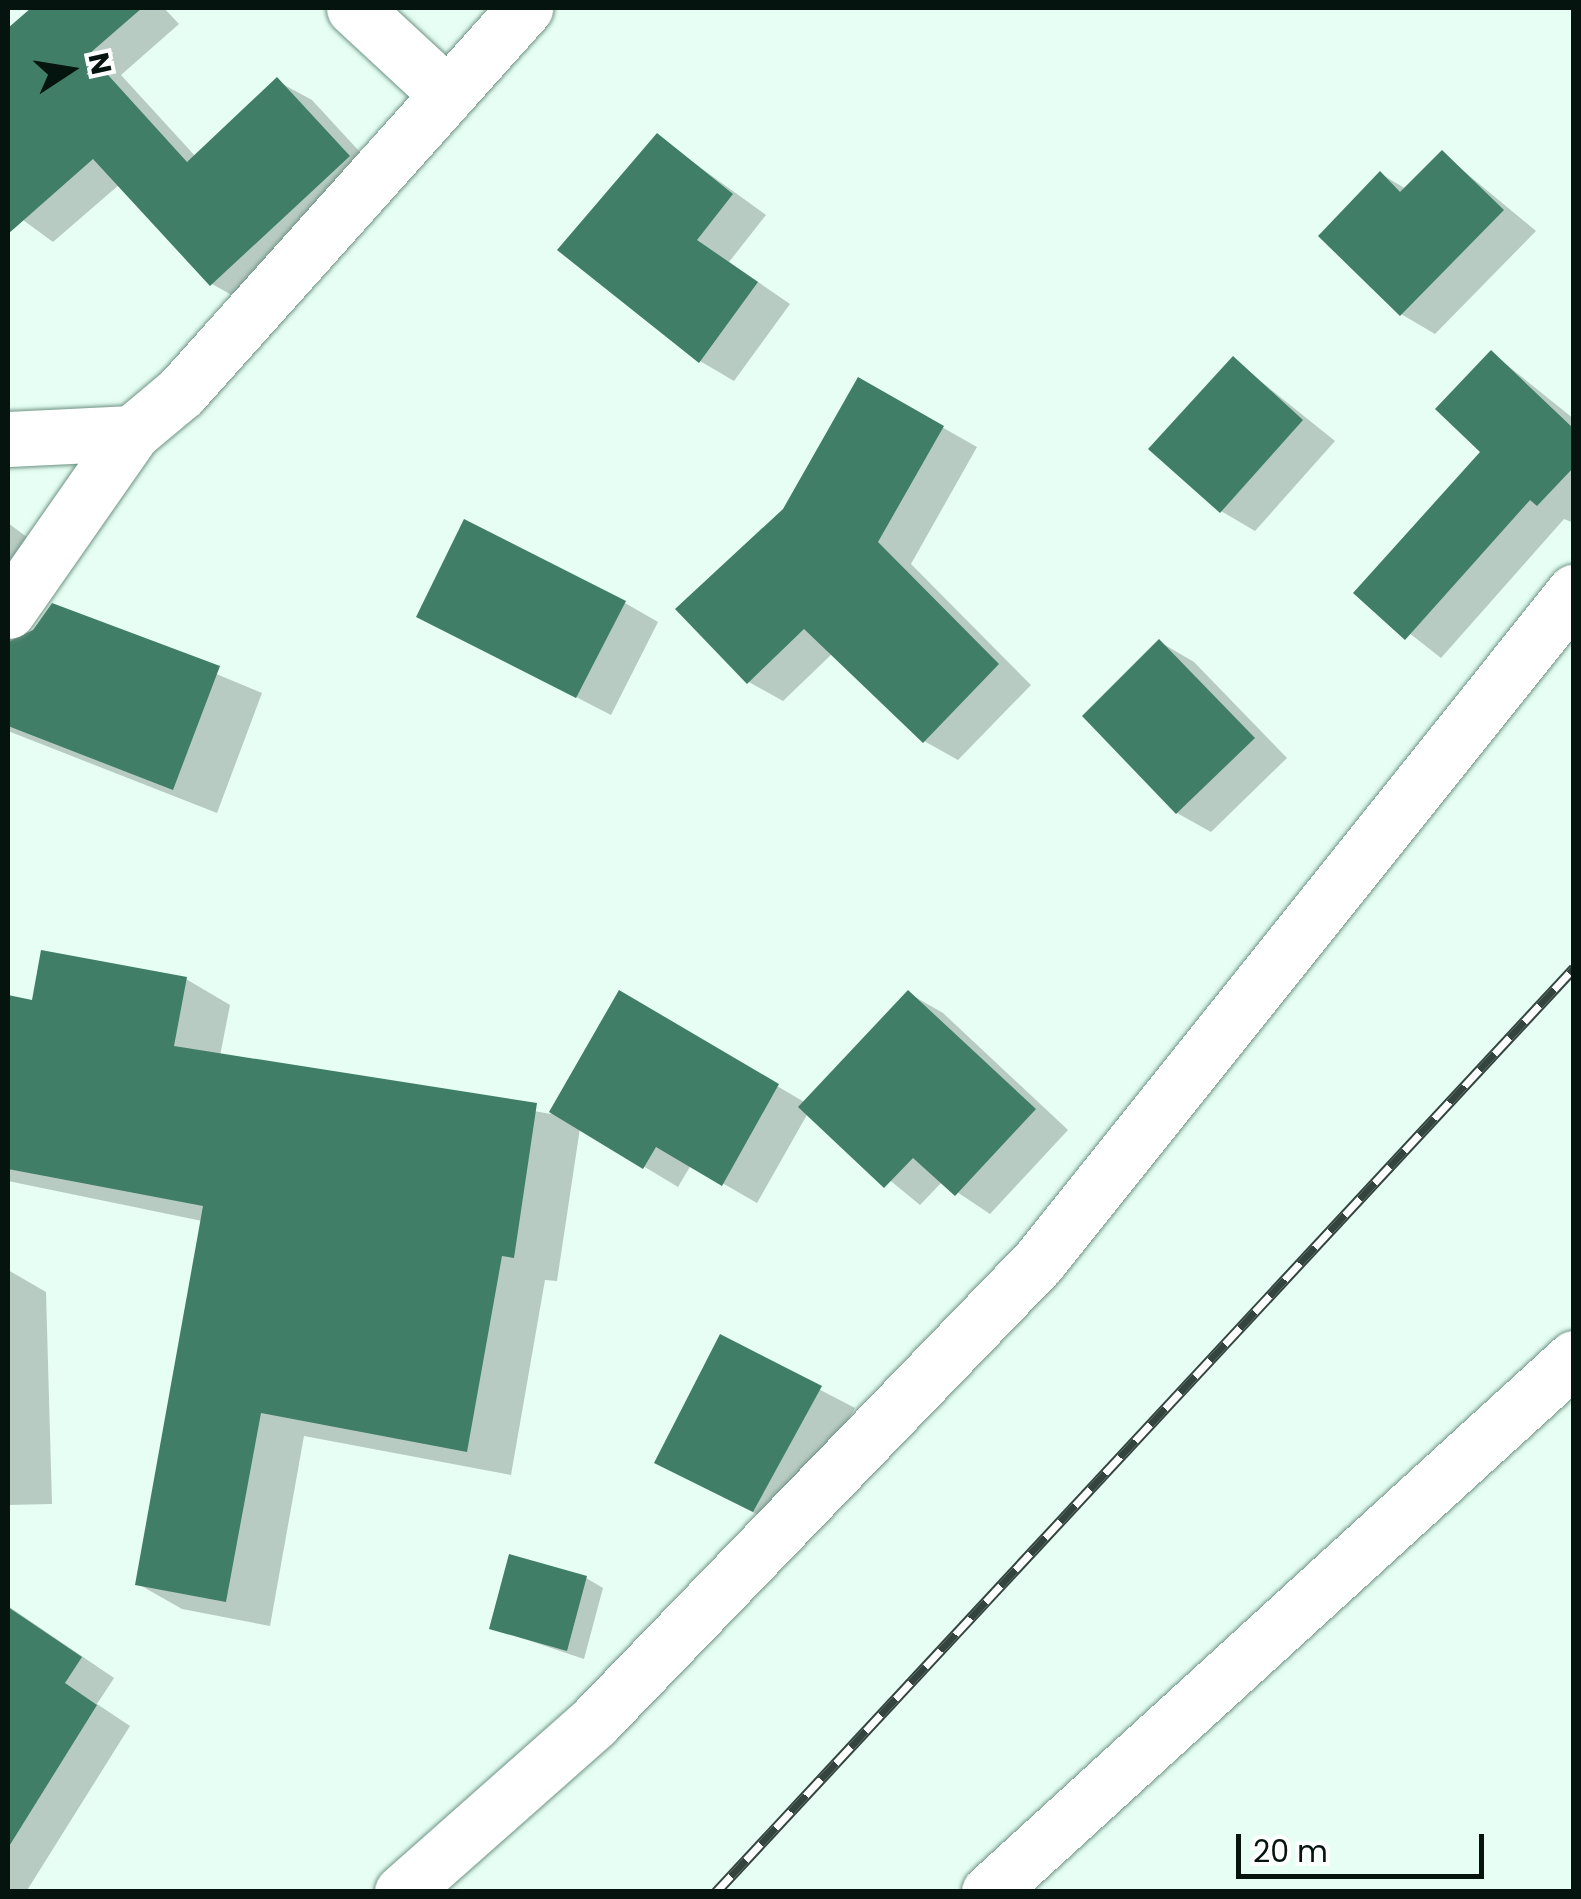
<!DOCTYPE html>
<html>
<head>
<meta charset="utf-8">
<style>
	body { margin:0 }
	#map { position:relative; width:1581px; height:1899px; overflow:hidden; background:#e6fef3; font-family:Poppins,sans-serif }
	div>[style] { position:absolute }
	[style*='--x'] { left:calc(var(--x)*1px); top:calc(var(--y)*1px); width:calc(var(--w)*1px); rotate:calc(var(--a)*1deg) }
	.shadow>* { inset:0; background:#0003 }
	.building>* { inset:0; background:#417e68 }
	.roads { filter:drop-shadow(0 0 2px #6d9283) drop-shadow(0 0 2px #6d9283) }
	.minor>* { height:55px; margin:-27.5px; padding:0 27.5px; transform-origin:27.5px; border-radius:27.5px; background:#fff }
	.rail>* { height:11px; margin-top:-5.5px; transform-origin:0; background:repeating-linear-gradient(90deg,#fff 0 22px,#34443e 0 44px); box-sizing:border-box; border-block:2px solid #34443e }
	span { translate:-50% -50%; white-space:nowrap; text-align:center; line-height:1.15; -webkit-text-stroke:8px #fff; paint-order:stroke }
	.frame { position:absolute; inset:0; border:10px solid #06140f; pointer-events:none }
	.north { position:absolute; left:20px; top:20px; width:100px; height:100px; -webkit-text-stroke:8px #fff; paint-order:stroke; rotate:78deg; font-size:28px; font-weight:700; line-height:40px; text-align:center; color:#06140f }
	.north::after { content:''; display:block; margin:auto; width:35px; height:45px; background:#06140f; clip-path:polygon(50% 0,100% 100%,50% 72%,0 100%) }
	.scale { position:absolute; left:1236px; top:1834px; width:248px; height:45px; box-sizing:border-box; border:5px solid #06140f; border-top:0; padding-left:12px; font-size:30px; line-height:35px; white-space:nowrap; color:#06140f; -webkit-text-stroke:8px #fff; paint-order:stroke }
</style>
</head>
<body>
<div id="map">
	<div class="shadow">
		<div style="clip-path:polygon(34px 8px,164px 8px,179px 24px,121px 75px,196px 157px,277px 81px,312px 100px,382px 176px,246px 303px,212px 284px,120px 184px,53px 242px,8px 209px,8px 31px)"></div>
		<div style="clip-path:polygon(658px 137px,766px 215px,729px 262px,790px 304px,734px 381px,700px 361px)"></div>
		<div style="clip-path:polygon(1442px 153px,1536px 231px,1435px 334px,1401px 314px,1381px 174px,1406px 189px)"></div>
		<div style="clip-path:polygon(1492px 353px,1574px 419px,1574px 523px,1564px 519px,1441px 658px,1357px 592px,1484px 452px)"></div>
		<div style="clip-path:polygon(1233px 359px,1335px 441px,1255px 531px,1221px 511px)"></div>
		<div style="clip-path:polygon(859px 380px,977px 447px,911px 564px,1031px 685px,958px 760px,924px 741px,833px 653px,783px 701px,749px 682px)"></div>
		<div style="clip-path:polygon(8px 523px,63px 564px,19px 633px,23px 641px,53px 606px,262px 693px,217px 813px,8px 731px)"></div>
		<div style="clip-path:polygon(625px 603px,658px 622px,611px 715px,419px 616px)"></div>
		<div style="clip-path:polygon(1160px 642px,1194px 662px,1287px 758px,1211px 832px,1177px 813px)"></div>
		<div style="clip-path:polygon(186px 979px,230px 1005px,220px 1056px,551px 1114px,620px 994px,806px 1103px,908px 993px,943px 1013px,1068px 1130px,990px 1214px,942px 1182px,920px 1205px,808px 1113px,757px 1203px,691px 1165px,678px 1187px,580px 1128px,557px 1281px,545px 1280px,511px 1475px,304px 1436px,270px 1626px,182px 1609px,138px 1584px,202px 1221px,8px 1181px,8px 998px,34px 1003px)"></div>
		<div style="clip-path:polygon(8px 1270px,46px 1292px,52px 1504px,8px 1505px)"></div>
		<div style="clip-path:polygon(721px 1338px,855px 1408px,788px 1530px,692px 1481px)"></div>
		<div style="clip-path:polygon(586px 1578px,603px 1588px,584px 1659px,492px 1628px)"></div>
		<div style="clip-path:polygon(8px 1606px,114px 1678px,97px 1704px,130px 1726px,26px 1892px,8px 1892px)"></div>
	</div>
	<div class="building">
		<div style="clip-path:polygon(31px 8px,142px 8px,89px 54px,187px 162px,277px 77px,350px 156px,210px 286px,93px 159px,8px 234px,8px 28px)"></div>
		<div style="clip-path:polygon(657px 133px,733px 194px,697px 240px,758px 282px,699px 363px,557px 250px)"></div>
		<div style="clip-path:polygon(1442px 150px,1504px 210px,1400px 316px,1318px 236px,1380px 171px,1400px 192px)"></div>
		<div style="clip-path:polygon(1491px 350px,1574px 429px,1574px 467px,1537px 506px,1530px 500px,1405px 640px,1353px 593px,1480px 452px,1435px 409px)"></div>
		<div style="clip-path:polygon(1233px 356px,1303px 420px,1220px 513px,1148px 449px)"></div>
		<div style="clip-path:polygon(858px 377px,944px 426px,878px 542px,999px 664px,923px 743px,804px 629px,747px 684px,675px 609px,783px 509px)"></div>
		<div style="clip-path:polygon(464px 519px,626px 601px,576px 698px,416px 617px)"></div>
		<div style="clip-path:polygon(52px 603px,220px 666px,173px 790px,8px 726px,8px 642px,33px 630px)"></div>
		<div style="clip-path:polygon(1159px 639px,1255px 738px,1176px 814px,1082px 716px)"></div>
		<div style="clip-path:polygon(41px 950px,187px 977px,174px 1046px,537px 1103px,514px 1258px,502px 1256px,467px 1452px,261px 1413px,226px 1602px,135px 1585px,203px 1206px,8px 1169px,8px 995px,32px 1000px)"></div>
		<div style="clip-path:polygon(619px 990px,779px 1084px,722px 1186px,656px 1147px,643px 1169px,549px 1112px)"></div>
		<div style="clip-path:polygon(908px 990px,1036px 1109px,955px 1196px,913px 1158px,884px 1188px,798px 1107px)"></div>
		<div style="clip-path:polygon(720px 1334px,822px 1386px,753px 1512px,654px 1463px)"></div>
		<div style="clip-path:polygon(509px 1554px,587px 1576px,567px 1651px,489px 1629px)"></div>
		<div style="clip-path:polygon(8px 1607px,82px 1657px,65px 1683px,97px 1705px,8px 1848px)"></div>
	</div>
	<div class="roads">
		<div class="minor">
			<div style="--x:354;--y:8;--w:127;--a:42.8"></div>
			<div style="--x:8;--y:439;--w:124;--a:-2.8"></div>
			<div style="--x:8;--y:611;--w:217;--a:-55.1"></div>
			<div style="--x:132;--y:433;--w:64;--a:-39.9"></div>
			<div style="--x:181;--y:392;--w:516;--a:-48.14"></div>
			<div style="--x:402;--y:1892;--w:256;--a:-41.5"></div>
			<div style="--x:594;--y:1722;--w:641;--a:-46.01"></div>
			<div style="--x:1039;--y:1261;--w:857;--a:-51.35"></div>
			<div style="--x:989;--y:1892;--w:792;--a:-42.39"></div>
		</div>
	</div>
	<div class="rail">
		<div style="--x:716;--y:1892;--w:1261;--a:-47.12"></div>
	</div>
	<div class="frame"></div>
	<div class="north">N</div>
	<div class="scale">20 m</div>
</div>
</body>
</html>
